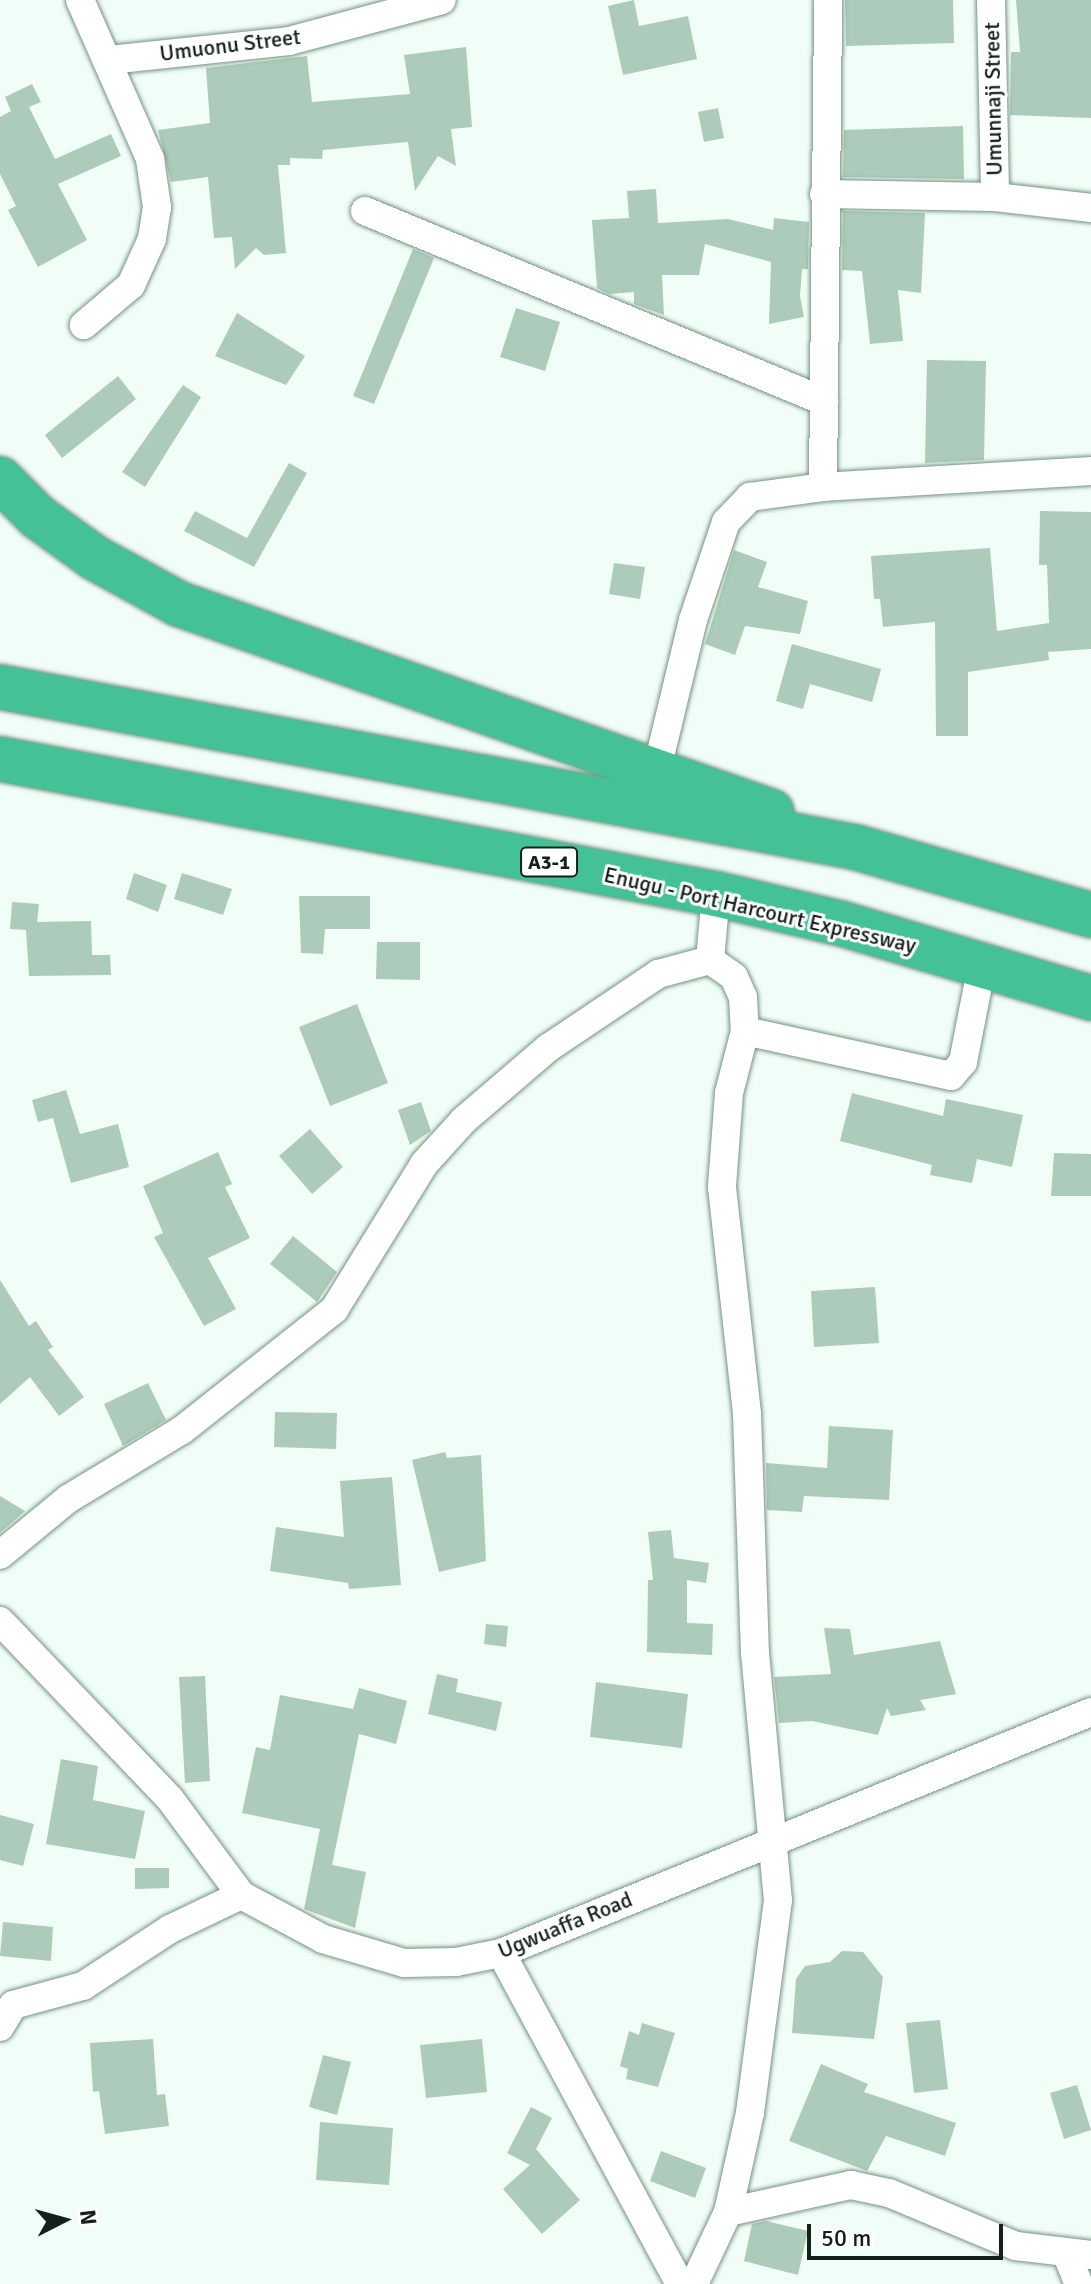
<!DOCTYPE html>
<html>
<head>
<meta charset="utf-8">
<style>
	body { margin:0 }
	#map { position:relative; width:1091px; height:2284px; overflow:hidden; background:#f1fef7; font-family:Signika,sans-serif }
	div>[style] { position:absolute }
	[style*='--x'] { left:calc(var(--x)*1px); top:calc(var(--y)*1px); width:calc(var(--w)*1px); rotate:calc(var(--a)*1deg) }
	.building>* { inset:0; background:#accbba }
	.roads { filter:drop-shadow(0 0 2px #759282) drop-shadow(0 0 2px #759282) }
	.minor>* { height:28px; margin:-14px; padding:0 14px; transform-origin:14px; border-radius:14px; background:#fff }
	.trunk>* { height:44px; margin:-22px; padding:0 22px; transform-origin:22px; border-radius:22px; background:#44c296 }
	span { translate:-50% -50%; white-space:nowrap; text-align:center; line-height:1.15; -webkit-text-stroke:6px #fff; paint-order:stroke }
	.shield-label span { padding:2px 6px; background:#fff; border:2px solid; border-radius:6px; -webkit-text-stroke-width:0 }
	.shield-label { font-size:20px; color:#14201a; font-weight:700 }
	.street-label { font-size:22px; color:#14201a }
	.north { position:absolute; left:24px; top:2180px; width:80px; height:80px; -webkit-text-stroke:6px #fff; paint-order:stroke; rotate:84deg; font-size:22px; font-weight:700; line-height:32px; text-align:center; color:#14201a }
	.north::after { content:''; display:block; margin:auto; width:28px; height:36px; background:#14201a; clip-path:polygon(50% 0,100% 100%,50% 72%,0 100%) }
	.scale { position:absolute; left:807px; top:2224px; width:196px; height:36px; box-sizing:border-box; border:4px solid #14201a; border-top:0; padding-left:10px; font-size:24px; line-height:28px; white-space:nowrap; color:#14201a; -webkit-text-stroke:6px #fff; paint-order:stroke }
</style>
</head>
<body>
<div id="map">
	<div class="building">
		<div style="clip-path:polygon(634px 0,639px 26px,688px 16px,697px 59px,623px 75px,608px 6px)"></div>
		<div style="clip-path:polygon(845px 0,953px 0,954px 43px,846px 46px)"></div>
		<div style="clip-path:polygon(1016px 0,1091px 0,1091px 118px,1010px 115px,1011px 52px,1020px 52px)"></div>
		<div style="clip-path:polygon(466px 47px,472px 127px,451px 129px,456px 166px,438px 156px,415px 191px,408px 142px,323px 150px,322px 159px,290px 158px,290px 165px,278px 165px,286px 253px,264px 255px,256px 248px,235px 269px,232px 237px,214px 238px,208px 177px,171px 182px,158px 130px,210px 123px,206px 68px,307px 56px,312px 102px,410px 94px,404px 55px)"></div>
		<div style="clip-path:polygon(32px 84px,41px 102px,29px 107px,55px 159px,111px 134px,121px 156px,58px 184px,87px 240px,38px 267px,8px 210px,16px 206px,0 174px,0 117px,11px 111px,5px 97px)"></div>
		<div style="clip-path:polygon(718px 108px,724px 138px,704px 142px,698px 112px)"></div>
		<div style="clip-path:polygon(963px 126px,964px 179px,843px 177px,844px 130px)"></div>
		<div style="clip-path:polygon(656px 189px,658px 223px,728px 219px,773px 230px,774px 218px,809px 222px,808px 269px,802px 269px,800px 296px,804px 317px,769px 324px,771px 262px,705px 244px,699px 275px,662px 275px,664px 315px,634px 304px,634px 292px,609px 294px,597px 288px,592px 220px,629px 218px,627px 191px)"></div>
		<div style="clip-path:polygon(843px 211px,925px 213px,921px 293px,898px 290px,903px 341px,870px 344px,862px 271px,842px 270px)"></div>
		<div style="clip-path:polygon(413px 249px,434px 258px,374px 404px,353px 396px)"></div>
		<div style="clip-path:polygon(516px 308px,560px 322px,545px 371px,500px 357px)"></div>
		<div style="clip-path:polygon(237px 313px,305px 356px,286px 385px,215px 356px)"></div>
		<div style="clip-path:polygon(927px 360px,986px 361px,984px 460px,925px 463px)"></div>
		<div style="clip-path:polygon(118px 376px,136px 399px,62px 458px,45px 435px)"></div>
		<div style="clip-path:polygon(183px 385px,201px 397px,145px 487px,122px 472px)"></div>
		<div style="clip-path:polygon(289px 463px,307px 473px,254px 567px,184px 531px,195px 511px,247px 538px)"></div>
		<div style="clip-path:polygon(1040px 511px,1091px 512px,1091px 649px,1048px 652px,1049px 660px,968px 672px,968px 736px,936px 736px,935px 622px,883px 627px,880px 599px,874px 599px,871px 556px,990px 548px,997px 631px,1049px 623px,1047px 565px,1039px 565px)"></div>
		<div style="clip-path:polygon(734px 550px,767px 562px,758px 587px,808px 601px,800px 634px,745px 626px,735px 655px,705px 644px)"></div>
		<div style="clip-path:polygon(614px 563px,645px 567px,640px 599px,609px 594px)"></div>
		<div style="clip-path:polygon(792px 644px,881px 669px,872px 702px,810px 684px,803px 709px,776px 701px)"></div>
		<div style="clip-path:polygon(134px 873px,167px 885px,158px 912px,126px 899px)"></div>
		<div style="clip-path:polygon(182px 873px,232px 889px,223px 915px,174px 899px)"></div>
		<div style="clip-path:polygon(299px 896px,370px 896px,370px 929px,325px 929px,323px 954px,301px 953px)"></div>
		<div style="clip-path:polygon(12px 902px,39px 904px,37px 922px,91px 921px,92px 955px,110px 955px,111px 975px,29px 976px,26px 930px,10px 929px)"></div>
		<div style="clip-path:polygon(377px 942px,420px 942px,420px 980px,376px 979px)"></div>
		<div style="clip-path:polygon(357px 1004px,388px 1083px,330px 1106px,299px 1027px)"></div>
		<div style="clip-path:polygon(66px 1090px,80px 1134px,118px 1124px,129px 1167px,71px 1183px,53px 1118px,38px 1122px,32px 1100px)"></div>
		<div style="clip-path:polygon(852px 1093px,943px 1116px,946px 1099px,1023px 1115px,1012px 1167px,977px 1159px,972px 1183px,930px 1175px,932px 1165px,840px 1141px)"></div>
		<div style="clip-path:polygon(421px 1102px,431px 1131px,410px 1145px,398px 1110px)"></div>
		<div style="clip-path:polygon(310px 1129px,343px 1167px,312px 1194px,279px 1156px)"></div>
		<div style="clip-path:polygon(218px 1152px,232px 1184px,225px 1187px,250px 1238px,208px 1258px,236px 1309px,204px 1326px,154px 1237px,163px 1233px,143px 1186px)"></div>
		<div style="clip-path:polygon(1054px 1153px,1091px 1154px,1091px 1196px,1051px 1196px)"></div>
		<div style="clip-path:polygon(293px 1236px,337px 1272px,317px 1302px,270px 1264px)"></div>
		<div style="clip-path:polygon(0 1280px,29px 1326px,36px 1321px,53px 1347px,48px 1350px,84px 1397px,59px 1416px,30px 1377px,0 1404px)"></div>
		<div style="clip-path:polygon(875px 1287px,879px 1343px,814px 1347px,811px 1291px)"></div>
		<div style="clip-path:polygon(148px 1383px,166px 1420px,123px 1446px,104px 1404px)"></div>
		<div style="clip-path:polygon(275px 1412px,337px 1413px,336px 1449px,274px 1447px)"></div>
		<div style="clip-path:polygon(829px 1426px,893px 1430px,889px 1500px,804px 1496px,802px 1512px,767px 1510px,766px 1463px,827px 1468px)"></div>
		<div style="clip-path:polygon(445px 1452px,447px 1458px,481px 1455px,486px 1561px,439px 1572px,412px 1460px)"></div>
		<div style="clip-path:polygon(392px 1477px,401px 1585px,349px 1589px,348px 1583px,270px 1571px,276px 1527px,344px 1537px,340px 1481px)"></div>
		<div style="clip-path:polygon(0 1496px,25px 1511px,0 1533px)"></div>
		<div style="clip-path:polygon(671px 1530px,674px 1558px,709px 1563px,706px 1583px,687px 1580px,687px 1623px,713px 1624px,712px 1655px,647px 1652px,648px 1580px,653px 1580px,648px 1532px)"></div>
		<div style="clip-path:polygon(486px 1624px,508px 1626px,506px 1647px,484px 1644px)"></div>
		<div style="clip-path:polygon(824px 1628px,850px 1629px,854px 1655px,940px 1641px,956px 1694px,920px 1700px,926px 1710px,891px 1716px,887px 1708px,878px 1735px,812px 1721px,779px 1723px,774px 1677px,831px 1674px)"></div>
		<div style="clip-path:polygon(437px 1674px,458px 1679px,456px 1692px,502px 1702px,496px 1731px,428px 1714px)"></div>
		<div style="clip-path:polygon(205px 1676px,210px 1781px,185px 1783px,179px 1677px)"></div>
		<div style="clip-path:polygon(596px 1682px,688px 1694px,682px 1748px,590px 1737px)"></div>
		<div style="clip-path:polygon(359px 1688px,407px 1701px,396px 1744px,359px 1734px,332px 1865px,366px 1872px,355px 1928px,304px 1909px,320px 1829px,242px 1813px,256px 1747px,270px 1750px,280px 1695px,353px 1709px)"></div>
		<div style="clip-path:polygon(61px 1759px,98px 1766px,93px 1800px,145px 1811px,135px 1859px,46px 1844px)"></div>
		<div style="clip-path:polygon(0 1815px,34px 1824px,23px 1866px,0 1860px)"></div>
		<div style="clip-path:polygon(135px 1868px,169px 1868px,169px 1888px,135px 1889px)"></div>
		<div style="clip-path:polygon(3px 1922px,53px 1927px,51px 1961px,0 1956px)"></div>
		<div style="clip-path:polygon(842px 1951px,863px 1952px,883px 1977px,874px 2039px,792px 2033px,796px 1979px,805px 1966px,830px 1962px)"></div>
		<div style="clip-path:polygon(940px 2020px,948px 2089px,914px 2093px,906px 2023px)"></div>
		<div style="clip-path:polygon(642px 2023px,675px 2033px,658px 2087px,626px 2079px,628px 2069px,620px 2066px,629px 2031px,639px 2035px)"></div>
		<div style="clip-path:polygon(153px 2039px,157px 2095px,165px 2094px,169px 2126px,105px 2134px,99px 2091px,93px 2092px,90px 2043px)"></div>
		<div style="clip-path:polygon(482px 2039px,487px 2092px,426px 2098px,420px 2045px)"></div>
		<div style="clip-path:polygon(323px 2055px,351px 2062px,337px 2115px,309px 2107px)"></div>
		<div style="clip-path:polygon(821px 2064px,868px 2084px,864px 2092px,956px 2123px,945px 2156px,886px 2136px,867px 2171px,789px 2141px)"></div>
		<div style="clip-path:polygon(1077px 2085px,1091px 2130px,1064px 2139px,1050px 2093px)"></div>
		<div style="clip-path:polygon(531px 2107px,552px 2118px,536px 2149px,580px 2200px,542px 2234px,503px 2189px,530px 2165px,507px 2153px)"></div>
		<div style="clip-path:polygon(320px 2122px,393px 2128px,389px 2185px,316px 2180px)"></div>
		<div style="clip-path:polygon(661px 2151px,706px 2168px,695px 2198px,650px 2181px)"></div>
		<div style="clip-path:polygon(766px 2221px,808px 2231px,798px 2275px,744px 2261px,752px 2224px)"></div>
	</div>
	<div class="roads">
		<div class="minor">
			<div style="--x:80;--y:0;--w:174;--a:66.2"></div>
			<div style="--x:150;--y:159;--w:49;--a:81.7"></div>
			<div style="--x:157;--y:207;--w:32;--a:99"></div>
			<div style="--x:152;--y:239;--w:51;--a:114.5"></div>
			<div style="--x:131;--y:285;--w:62;--a:139.6"></div>
			<div style="--x:991;--y:0;--w:197;--a:88.8"></div>
			<div style="--x:995;--y:197;--w:97;--a:6.5"></div>
			<div style="--x:109;--y:60;--w:181;--a:-6"></div>
			<div style="--x:289;--y:41;--w:158;--a:-15"></div>
			<div style="--x:824;--y:194;--w:171;--a:1"></div>
			<div style="--x:365;--y:211;--w:497;--a:22.5"></div>
			<div style="--x:823;--y:487;--w:268;--a:-3.4"></div>
			<div style="--x:656;--y:773;--w:157;--a:-76.4"></div>
			<div style="--x:693;--y:620;--w:103;--a:-71.4"></div>
			<div style="--x:726;--y:522;--w:35;--a:-46"></div>
			<div style="--x:750;--y:497;--w:74;--a:-7.8"></div>
			<div style="--x:823;--y:487;--w:487;--a:-89.4"></div>
			<div style="--x:710;--y:960;--w:66;--a:-84.8"></div>
			<div style="--x:745;--y:1031;--w:211;--a:12.3"></div>
			<div style="--x:951;--y:1076;--w:18;--a:-49"></div>
			<div style="--x:963;--y:1062;--w:99;--a:-78.9"></div>
			<div style="--x:0;--y:1555;--w:88;--a:-39.5"></div>
			<div style="--x:68;--y:1499;--w:133;--a:-31.2"></div>
			<div style="--x:182;--y:1430;--w:194;--a:-38.3"></div>
			<div style="--x:334;--y:1310;--w:172;--a:-58.3"></div>
			<div style="--x:424;--y:1164;--w:59;--a:-47.7"></div>
			<div style="--x:464;--y:1120;--w:111;--a:-40.6"></div>
			<div style="--x:548;--y:1048;--w:133;--a:-33.9"></div>
			<div style="--x:658;--y:974;--w:54;--a:-15.1"></div>
			<div style="--x:710;--y:960;--w:29;--a:35"></div>
			<div style="--x:734;--y:977;--w:22;--a:66"></div>
			<div style="--x:743;--y:997;--w:34;--a:87"></div>
			<div style="--x:745;--y:1031;--w:64;--a:104.5"></div>
			<div style="--x:729;--y:1093;--w:94;--a:94.3"></div>
			<div style="--x:722;--y:1187;--w:228;--a:83.7"></div>
			<div style="--x:747;--y:1414;--w:239;--a:88.1"></div>
			<div style="--x:755;--y:1653;--w:248;--a:84.7"></div>
			<div style="--x:778;--y:1900;--w:215;--a:97.5"></div>
			<div style="--x:750;--y:2113;--w:101;--a:102.5"></div>
			<div style="--x:728;--y:2212;--w:80;--a:115.3"></div>
			<div style="--x:0;--y:1621;--w:246;--a:46.3"></div>
			<div style="--x:170;--y:1799;--w:119;--a:53.5"></div>
			<div style="--x:241;--y:1895;--w:93;--a:28.2"></div>
			<div style="--x:323;--y:1939;--w:84;--a:16.5"></div>
			<div style="--x:404;--y:1963;--w:52;--a:-1.1"></div>
			<div style="--x:456;--y:1962;--w:46;--a:-11.3"></div>
			<div style="--x:501;--y:1953;--w:637;--a:-22.22"></div>
			<div style="--x:501;--y:1953;--w:376;--a:61.6"></div>
			<div style="--x:0;--y:2027;--w:26;--a:-59"></div>
			<div style="--x:13;--y:2005;--w:73;--a:-15.2"></div>
			<div style="--x:83;--y:1986;--w:104;--a:-33.2"></div>
			<div style="--x:170;--y:1929;--w:79;--a:-25.6"></div>
			<div style="--x:728;--y:2212;--w:126;--a:-12.4"></div>
			<div style="--x:851;--y:2185;--w:39;--a:12"></div>
			<div style="--x:889;--y:2193;--w:138;--a:22.7"></div>
			<div style="--x:1016;--y:2246;--w:76;--a:6.8"></div>
			<div style="--x:1067;--y:2255;--w:31;--a:68"></div>
		</div>
		<div class="trunk">
			<div style="--x:0;--y:479;--w:54;--a:45"></div>
			<div style="--x:38;--y:517;--w:70;--a:35.7"></div>
			<div style="--x:95;--y:558;--w:96;--a:28.7"></div>
			<div style="--x:179;--y:604;--w:628;--a:19.33"></div>
			<div style="--x:0;--y:687;--w:870;--a:10.6"></div>
			<div style="--x:855;--y:847;--w:246;--a:16.1"></div>
			<div style="--x:0;--y:759;--w:729;--a:10.68"></div>
			<div style="--x:716;--y:894;--w:130;--a:13.3"></div>
			<div style="--x:843;--y:924;--w:259;--a:16.6"></div>
		</div>
	</div>
	<div class="shield-label">
		<span style="left:549px;top:862px">A3-1</span>
	</div>
	<div class="street-label">
		<span style="left:230px;top:45px;rotate:-7deg">Umuonu Street</span>
		<span style="left:993px;top:99px;rotate:-91deg">Umunnaji Street</span>
		<span style="left:760px;top:910px;rotate:13deg">Enugu - Port Harcourt Expressway</span>
		<span style="left:565px;top:1925px;rotate:-22deg">Ugwuaffa Road</span>
	</div>
	<div class="north">N</div>
	<div class="scale">50 m</div>
</div>
</body>
</html>
